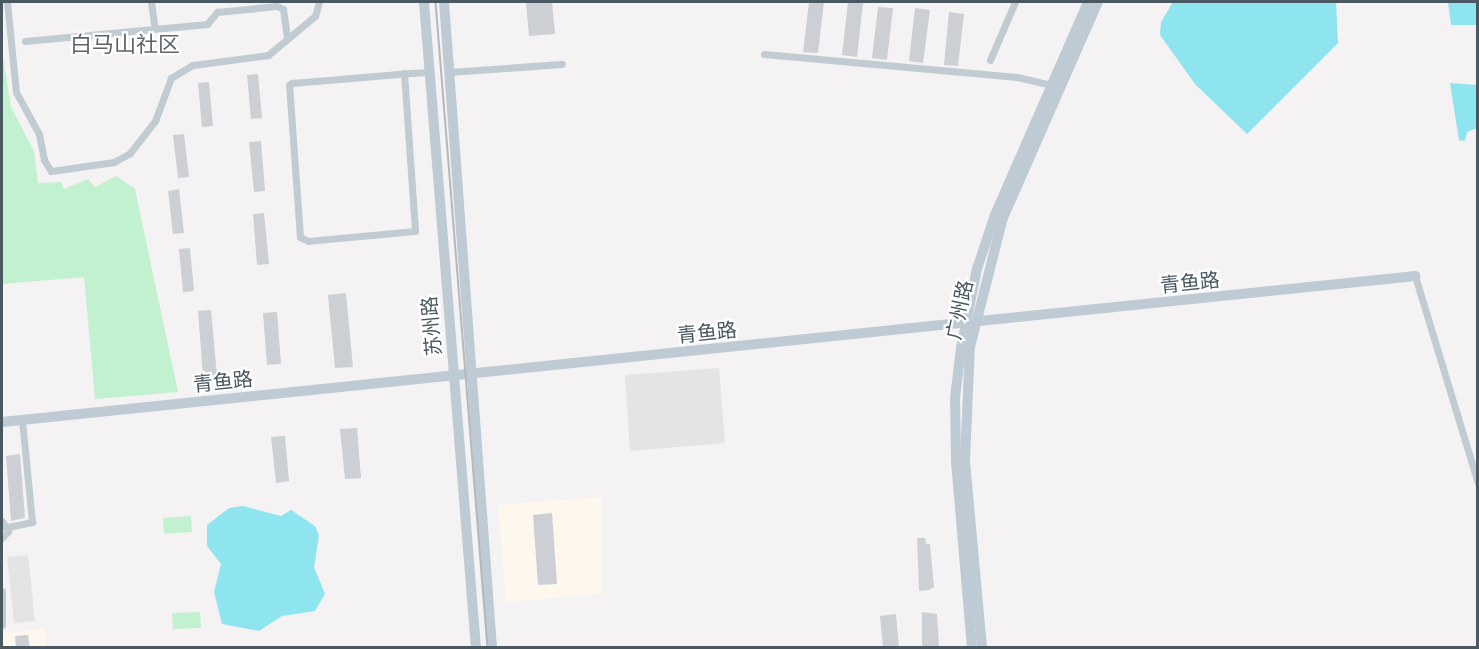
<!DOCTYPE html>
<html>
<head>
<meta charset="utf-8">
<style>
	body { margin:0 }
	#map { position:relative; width:1479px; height:649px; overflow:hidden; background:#f5f2f3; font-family:Montserrat,"Noto Sans SC",sans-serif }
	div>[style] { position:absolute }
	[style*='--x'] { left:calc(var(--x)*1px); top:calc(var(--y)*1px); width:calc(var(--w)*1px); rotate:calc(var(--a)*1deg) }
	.commercial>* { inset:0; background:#fdf7ee }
	.education>* { inset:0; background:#e6e3e5 }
	.green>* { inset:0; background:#c2f1d0 }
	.water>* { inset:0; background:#8ee4ef }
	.building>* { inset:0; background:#ccd0d5 }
	.street>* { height:7px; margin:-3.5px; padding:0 3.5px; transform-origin:3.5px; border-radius:3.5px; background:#c0cbd2 }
	.secondary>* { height:10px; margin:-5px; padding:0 5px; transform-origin:5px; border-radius:5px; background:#becbd4 }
	.tram>* { height:1.5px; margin:-0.75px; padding:0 0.75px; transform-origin:0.75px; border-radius:0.75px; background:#b4b8bd }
	span { translate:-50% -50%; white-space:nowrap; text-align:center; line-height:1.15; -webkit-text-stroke:4.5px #fff; paint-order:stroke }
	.street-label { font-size:20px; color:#495861 }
	.quarter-label { font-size:22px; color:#5e6368 }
	.frame { position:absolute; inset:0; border:3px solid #495861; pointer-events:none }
</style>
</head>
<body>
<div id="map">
	<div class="commercial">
		<div style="clip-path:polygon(602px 497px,602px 594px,506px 602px,498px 505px)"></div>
		<div style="clip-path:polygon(45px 629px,47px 647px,2px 648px,2px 633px)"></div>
	</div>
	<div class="education">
		<div style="clip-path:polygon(719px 368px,725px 443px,630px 451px,625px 375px)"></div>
		<div style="clip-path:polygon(28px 555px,35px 621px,14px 623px,7px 557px)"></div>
	</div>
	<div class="green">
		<div style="clip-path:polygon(2px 50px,11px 107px,34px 151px,38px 183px,61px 182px,64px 189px,88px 179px,95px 187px,116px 176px,135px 189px,178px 392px,95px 399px,84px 277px,2px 284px)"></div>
		<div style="clip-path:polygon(191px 516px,192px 532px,164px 534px,163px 518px)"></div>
		<div style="clip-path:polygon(200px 612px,201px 628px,173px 629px,172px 613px)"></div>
	</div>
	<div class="water">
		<div style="clip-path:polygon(1173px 2px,1336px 2px,1338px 43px,1247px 134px,1195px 84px,1160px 35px,1161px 22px)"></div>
		<div style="clip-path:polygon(1448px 2px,1477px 2px,1477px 25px,1451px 25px)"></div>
		<div style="clip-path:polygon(1450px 83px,1477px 85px,1477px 128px,1467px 132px,1465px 141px,1459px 140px)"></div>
		<div style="clip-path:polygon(243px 506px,281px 516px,291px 510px,315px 526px,319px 535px,314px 567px,325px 594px,315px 611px,282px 616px,259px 631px,222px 624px,214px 592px,221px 564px,207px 546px,207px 525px,229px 508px)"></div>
	</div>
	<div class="building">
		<div style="clip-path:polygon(526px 2px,552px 2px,555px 34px,529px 36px)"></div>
		<div style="clip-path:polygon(809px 2px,824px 2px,818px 53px,803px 52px)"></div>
		<div style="clip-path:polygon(848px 2px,863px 3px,857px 57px,842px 55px)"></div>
		<div style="clip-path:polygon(878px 7px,893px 8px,887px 60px,872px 58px)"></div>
		<div style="clip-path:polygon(915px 8px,930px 10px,923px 63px,909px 61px)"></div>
		<div style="clip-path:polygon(949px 12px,964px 14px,958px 66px,944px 65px)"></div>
		<div style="clip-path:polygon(258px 74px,262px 118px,251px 119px,247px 75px)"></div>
		<div style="clip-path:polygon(209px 82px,213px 126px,202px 127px,198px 83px)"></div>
		<div style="clip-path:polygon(184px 134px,189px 177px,178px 178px,173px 135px)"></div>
		<div style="clip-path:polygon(261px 141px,265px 191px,254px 192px,249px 142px)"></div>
		<div style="clip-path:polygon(179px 189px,184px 233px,173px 234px,168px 191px)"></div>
		<div style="clip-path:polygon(264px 213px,269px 264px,257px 265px,253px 214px)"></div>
		<div style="clip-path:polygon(190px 248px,194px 291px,183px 292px,179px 249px)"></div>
		<div style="clip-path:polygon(346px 293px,353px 367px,335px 368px,328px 295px)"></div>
		<div style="clip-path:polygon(211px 310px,217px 375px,203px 376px,198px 311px)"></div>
		<div style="clip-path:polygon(277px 312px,281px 364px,267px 365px,263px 313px)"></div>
		<div style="clip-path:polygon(357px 428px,361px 478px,345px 479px,340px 429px)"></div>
		<div style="clip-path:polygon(285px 436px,289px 481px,276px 483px,271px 437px)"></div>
		<div style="clip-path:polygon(20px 454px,25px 518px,11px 521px,6px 456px)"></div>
		<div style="clip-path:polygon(552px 513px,557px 584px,538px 585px,533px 515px)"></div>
		<div style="clip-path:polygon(917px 538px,925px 538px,926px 544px,930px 544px,934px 587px,929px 590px,919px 591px)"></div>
		<div style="clip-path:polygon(922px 612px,937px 614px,939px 648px,922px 648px)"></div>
		<div style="clip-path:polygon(896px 614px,899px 648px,883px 648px,880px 616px)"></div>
		<div style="clip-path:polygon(28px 635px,30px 648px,16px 648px,15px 636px)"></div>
	</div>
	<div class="street">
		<div style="--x:7;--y:2;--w:90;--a:84.3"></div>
		<div style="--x:16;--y:92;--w:48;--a:61.3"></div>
		<div style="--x:39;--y:134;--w:26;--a:79"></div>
		<div style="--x:44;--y:160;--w:13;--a:58"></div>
		<div style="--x:51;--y:171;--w:64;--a:-8.1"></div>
		<div style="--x:114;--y:162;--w:18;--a:-29"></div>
		<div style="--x:130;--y:153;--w:41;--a:-52"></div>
		<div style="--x:155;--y:121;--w:46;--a:-69.6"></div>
		<div style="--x:171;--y:78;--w:26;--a:-31"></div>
		<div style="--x:193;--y:65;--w:76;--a:-7.6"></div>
		<div style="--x:268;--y:55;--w:61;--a:-39.7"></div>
		<div style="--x:315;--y:16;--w:15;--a:-74"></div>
		<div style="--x:151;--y:2;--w:27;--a:82"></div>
		<div style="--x:25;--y:41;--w:183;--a:-5.3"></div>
		<div style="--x:207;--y:24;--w:16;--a:-50"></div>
		<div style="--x:217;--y:12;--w:60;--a:-5.7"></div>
		<div style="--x:277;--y:6;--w:7;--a:27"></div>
		<div style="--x:283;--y:9;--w:30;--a:82"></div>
		<div style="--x:764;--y:54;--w:254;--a:5.2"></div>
		<div style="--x:1017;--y:77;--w:35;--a:13"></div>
		<div style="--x:990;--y:60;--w:63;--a:-66.7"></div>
		<div style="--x:450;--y:72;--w:112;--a:-4.1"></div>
		<div style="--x:404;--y:73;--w:158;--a:86"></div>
		<div style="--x:415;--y:231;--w:107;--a:174.7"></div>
		<div style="--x:308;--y:241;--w:9;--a:-153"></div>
		<div style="--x:300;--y:237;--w:152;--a:-94.1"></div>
		<div style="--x:289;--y:85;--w:4;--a:-34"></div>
		<div style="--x:292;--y:83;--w:119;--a:-4.8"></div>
		<div style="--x:411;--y:73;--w:18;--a:-3"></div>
		<div style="--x:1415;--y:276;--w:217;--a:73.1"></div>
		<div style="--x:2;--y:521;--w:12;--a:59"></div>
		<div style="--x:8;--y:531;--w:9;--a:131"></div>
		<div style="--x:8;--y:527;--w:25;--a:-12"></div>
		<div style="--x:32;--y:522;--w:102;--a:-95.6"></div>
		<div style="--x:2;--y:591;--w:34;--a:90"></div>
	</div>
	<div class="secondary">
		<div style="--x:424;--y:2;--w:648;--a:85.4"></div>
		<div style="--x:444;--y:2;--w:648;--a:85.75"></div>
		<div style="--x:2;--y:422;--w:1421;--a:-5.9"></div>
		<div style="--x:972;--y:648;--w:189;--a:-94.9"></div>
		<div style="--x:956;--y:460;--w:62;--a:-90.9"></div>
		<div style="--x:955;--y:398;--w:50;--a:-83.2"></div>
		<div style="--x:961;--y:348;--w:81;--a:-78.6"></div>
		<div style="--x:977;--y:269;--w:57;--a:-71.6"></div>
		<div style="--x:995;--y:215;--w:232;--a:-66.4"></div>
		<div style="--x:982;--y:648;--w:189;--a:-95.2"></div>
		<div style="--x:965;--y:460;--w:113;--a:-87.5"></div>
		<div style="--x:970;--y:347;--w:133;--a:-75.7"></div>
		<div style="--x:1003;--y:218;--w:236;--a:-66.3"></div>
	</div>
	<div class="tram">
		<div style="--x:436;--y:2;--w:648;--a:85.4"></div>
	</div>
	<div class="street-label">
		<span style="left:1190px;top:283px;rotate:-6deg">青鱼路</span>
		<span style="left:960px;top:310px;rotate:-78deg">广州路</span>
		<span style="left:432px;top:326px;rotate:-95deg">苏州路</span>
		<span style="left:707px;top:333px;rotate:-6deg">青鱼路</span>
		<span style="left:223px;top:382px;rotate:-6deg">青鱼路</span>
	</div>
	<div class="quarter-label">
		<span style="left:125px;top:45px">白马山社区</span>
	</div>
	<div class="frame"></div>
</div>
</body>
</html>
